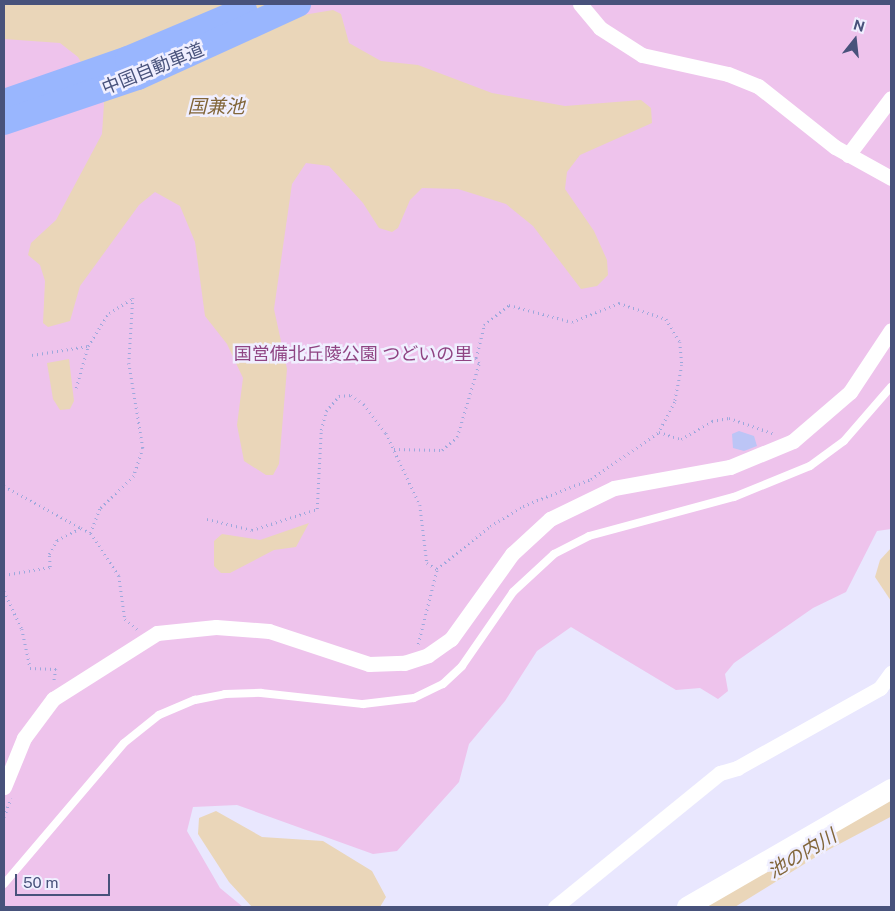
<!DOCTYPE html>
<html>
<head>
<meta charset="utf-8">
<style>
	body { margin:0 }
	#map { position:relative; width:895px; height:911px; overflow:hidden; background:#e9e7fe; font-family:"Public Sans","Noto Sans JP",sans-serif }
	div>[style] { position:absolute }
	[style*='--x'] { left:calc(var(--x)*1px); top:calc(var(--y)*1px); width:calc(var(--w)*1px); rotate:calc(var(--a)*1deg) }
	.green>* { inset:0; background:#eec3ec }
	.water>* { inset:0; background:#ead6b9 }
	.river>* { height:22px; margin:-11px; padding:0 11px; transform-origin:11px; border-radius:11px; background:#ead6b9 }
	.building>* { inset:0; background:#bcc5f6 }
	.path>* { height:2.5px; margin-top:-1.25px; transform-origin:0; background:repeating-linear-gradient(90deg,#9ea8dc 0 1px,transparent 0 5px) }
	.lane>* { height:8px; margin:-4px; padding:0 4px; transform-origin:4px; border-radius:4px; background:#fff }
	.street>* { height:15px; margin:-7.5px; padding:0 7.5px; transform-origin:7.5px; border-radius:7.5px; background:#fff }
	.secondary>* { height:20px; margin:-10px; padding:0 10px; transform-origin:10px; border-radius:10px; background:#fff }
	.highway>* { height:26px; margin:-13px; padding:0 13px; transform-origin:13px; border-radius:13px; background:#99b6fe }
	span { translate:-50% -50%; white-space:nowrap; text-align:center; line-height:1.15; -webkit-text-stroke:5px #f0efff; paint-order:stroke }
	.street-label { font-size:18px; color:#48527b }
	.park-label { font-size:18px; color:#8f4483 }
	.water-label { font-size:19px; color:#82663a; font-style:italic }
	.frame { position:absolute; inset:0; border:5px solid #48527b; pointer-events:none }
	.north { position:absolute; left:830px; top:15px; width:50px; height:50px; -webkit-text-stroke:4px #f0efff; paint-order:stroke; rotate:16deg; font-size:14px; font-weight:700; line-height:20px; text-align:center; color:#48527b }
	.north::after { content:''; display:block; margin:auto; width:18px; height:22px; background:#48527b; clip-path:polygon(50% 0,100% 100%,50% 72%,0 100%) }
	.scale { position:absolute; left:15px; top:874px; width:95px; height:22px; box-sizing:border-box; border:2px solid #48527b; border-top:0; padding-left:6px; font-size:15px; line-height:18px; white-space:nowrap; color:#48527b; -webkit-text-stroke:4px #f0efff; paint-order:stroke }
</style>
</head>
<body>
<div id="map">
	<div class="green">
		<div style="clip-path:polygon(4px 4px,891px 4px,891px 529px,877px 531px,846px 592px,813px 608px,734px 663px,725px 674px,728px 691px,718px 699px,700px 688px,676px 690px,571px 627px,537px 651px,505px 701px,469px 744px,459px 782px,397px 851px,373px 854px,237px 805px,193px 807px,187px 831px,220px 888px,243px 907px,4px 907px)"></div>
	</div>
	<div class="water">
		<div style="clip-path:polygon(4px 4px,262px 4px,285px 18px,333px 10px,341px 14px,349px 43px,381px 61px,418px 65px,492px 93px,565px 106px,641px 100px,651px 108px,652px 123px,580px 155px,567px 172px,565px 189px,594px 231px,607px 260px,608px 275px,597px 286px,581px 289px,533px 226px,506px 204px,458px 189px,422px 188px,410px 200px,398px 228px,392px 232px,379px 228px,363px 203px,329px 166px,306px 163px,292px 184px,274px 309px,287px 369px,279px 464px,273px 475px,266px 475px,244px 461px,237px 425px,243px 378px,227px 344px,205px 316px,195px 242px,180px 206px,155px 192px,139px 205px,80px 286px,70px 321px,48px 327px,43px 323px,45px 281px,40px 265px,28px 255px,31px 243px,56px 220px,102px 134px,104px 103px,78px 57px,60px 43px,4px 39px)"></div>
		<div style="clip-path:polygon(69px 359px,74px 401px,70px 409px,60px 410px,53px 399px,47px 363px)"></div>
		<div style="clip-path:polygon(309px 523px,296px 547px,274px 550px,230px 573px,221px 573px,214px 566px,214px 541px,222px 534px,260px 540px)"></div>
		<div style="clip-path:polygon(891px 548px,891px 601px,875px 577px,880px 560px)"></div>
		<div style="clip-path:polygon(216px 811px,262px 837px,323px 841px,372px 871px,386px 897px,380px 907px,252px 907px,229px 882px,198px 834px,199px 818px)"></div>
	</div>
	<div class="river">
		<div style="--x:714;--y:907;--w:118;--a:-31.8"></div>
		<div style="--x:814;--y:845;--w:87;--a:-28"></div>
	</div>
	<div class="building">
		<div style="clip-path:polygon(739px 431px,754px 436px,757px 446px,744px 451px,733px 448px,732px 434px)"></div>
	</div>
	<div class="path">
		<div style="--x:32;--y:355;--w:57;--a:-9.1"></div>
		<div style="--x:88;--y:346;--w:39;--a:-58"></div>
		<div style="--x:109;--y:313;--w:28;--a:-32"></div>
		<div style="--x:133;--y:298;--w:65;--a:93.5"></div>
		<div style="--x:129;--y:363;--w:86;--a:80.6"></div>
		<div style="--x:143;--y:448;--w:29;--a:108"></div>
		<div style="--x:134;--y:476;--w:47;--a:135.9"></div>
		<div style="--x:100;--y:509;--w:26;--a:111"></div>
		<div style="--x:91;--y:533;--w:51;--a:56.9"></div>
		<div style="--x:119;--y:576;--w:43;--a:82.1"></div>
		<div style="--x:125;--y:619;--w:17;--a:40"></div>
		<div style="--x:76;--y:388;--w:44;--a:-74.1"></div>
		<div style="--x:394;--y:449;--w:48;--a:1.2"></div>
		<div style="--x:442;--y:450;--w:20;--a:-41"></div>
		<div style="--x:457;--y:437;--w:77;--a:-73.4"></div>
		<div style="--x:479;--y:363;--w:6;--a:-121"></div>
		<div style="--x:476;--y:358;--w:34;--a:-76"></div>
		<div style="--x:484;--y:325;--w:32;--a:-39"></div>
		<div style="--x:509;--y:305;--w:65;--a:15.1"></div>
		<div style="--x:572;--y:322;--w:51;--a:-22"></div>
		<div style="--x:619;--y:303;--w:50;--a:18.8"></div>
		<div style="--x:666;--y:319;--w:27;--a:59"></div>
		<div style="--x:680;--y:342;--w:23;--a:85"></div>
		<div style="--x:682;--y:365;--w:38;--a:101"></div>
		<div style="--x:675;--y:402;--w:34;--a:118"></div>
		<div style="--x:4;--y:486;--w:88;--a:28.6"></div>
		<div style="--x:207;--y:519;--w:46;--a:13.7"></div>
		<div style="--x:252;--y:530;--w:68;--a:-17.9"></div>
		<div style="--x:317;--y:509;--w:79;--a:-87.1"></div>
		<div style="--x:321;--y:430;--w:20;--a:-75"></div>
		<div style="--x:326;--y:411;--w:20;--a:-49"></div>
		<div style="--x:339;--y:396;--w:12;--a:-5"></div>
		<div style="--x:351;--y:395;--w:16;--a:35"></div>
		<div style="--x:364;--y:404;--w:36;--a:53"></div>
		<div style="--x:386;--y:433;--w:80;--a:64.7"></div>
		<div style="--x:420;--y:505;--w:58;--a:83.1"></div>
		<div style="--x:427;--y:563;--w:12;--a:31"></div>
		<div style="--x:437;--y:569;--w:68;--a:-39.1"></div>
		<div style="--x:490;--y:526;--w:39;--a:-31"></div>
		<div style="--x:523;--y:506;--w:73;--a:-21.7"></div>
		<div style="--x:591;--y:479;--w:83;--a:-34.7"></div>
		<div style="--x:659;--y:432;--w:23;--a:18"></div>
		<div style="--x:681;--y:439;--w:36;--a:-30"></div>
		<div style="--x:712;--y:421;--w:17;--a:-10"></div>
		<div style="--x:729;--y:418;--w:49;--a:19.2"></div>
		<div style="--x:4;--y:575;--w:47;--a:-9.9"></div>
		<div style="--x:50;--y:567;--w:13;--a:-94"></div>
		<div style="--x:49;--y:554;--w:16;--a:-60"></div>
		<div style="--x:57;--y:540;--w:27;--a:-27"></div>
		<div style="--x:81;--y:528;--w:11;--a:27"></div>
		<div style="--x:4;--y:591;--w:42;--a:64.7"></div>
		<div style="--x:22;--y:629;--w:40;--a:78"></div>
		<div style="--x:30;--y:668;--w:26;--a:2"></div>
		<div style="--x:56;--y:669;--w:12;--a:99"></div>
		<div style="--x:418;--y:644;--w:77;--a:-75.8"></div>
		<div style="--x:4;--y:817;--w:20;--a:-70"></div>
	</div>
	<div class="lane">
		<div style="--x:4;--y:884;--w:185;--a:-49.6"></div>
		<div style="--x:124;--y:743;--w:45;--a:-38.7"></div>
		<div style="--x:159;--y:715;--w:39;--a:-23"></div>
		<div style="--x:195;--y:700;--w:31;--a:-11"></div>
		<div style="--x:225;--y:694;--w:36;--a:-2"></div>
		<div style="--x:261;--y:693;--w:103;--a:6.2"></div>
		<div style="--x:363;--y:704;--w:51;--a:-6.7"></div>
		<div style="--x:414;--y:698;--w:32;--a:-26"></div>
		<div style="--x:443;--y:684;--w:26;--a:-43"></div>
		<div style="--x:462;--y:666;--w:90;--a:-55.4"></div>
		<div style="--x:513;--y:592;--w:56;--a:-42.8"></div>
		<div style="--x:554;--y:554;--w:39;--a:-27"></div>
		<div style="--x:589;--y:536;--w:150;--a:-15.1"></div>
		<div style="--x:734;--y:497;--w:82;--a:-22.2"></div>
		<div style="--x:810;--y:466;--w:42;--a:-36.3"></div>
		<div style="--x:844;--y:441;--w:72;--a:-49"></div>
	</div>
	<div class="street">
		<div style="--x:580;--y:4;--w:31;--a:50"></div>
		<div style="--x:600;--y:28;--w:50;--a:32.7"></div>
		<div style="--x:642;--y:55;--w:88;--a:12.5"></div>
		<div style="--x:728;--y:74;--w:32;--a:22"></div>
		<div style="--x:758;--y:86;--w:98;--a:38.4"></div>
		<div style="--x:835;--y:147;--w:64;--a:29"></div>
		<div style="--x:848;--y:155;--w:71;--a:-53"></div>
		<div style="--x:4;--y:787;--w:53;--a:-67.8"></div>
		<div style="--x:24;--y:738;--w:49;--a:-53.4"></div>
		<div style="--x:53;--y:699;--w:123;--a:-32.4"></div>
		<div style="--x:157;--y:633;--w:59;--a:-5.8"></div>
		<div style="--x:216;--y:627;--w:53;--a:4.3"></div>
		<div style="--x:269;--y:631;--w:105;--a:18.3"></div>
		<div style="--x:369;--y:664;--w:35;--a:-2"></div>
		<div style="--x:404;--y:663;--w:25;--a:-18"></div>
		<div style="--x:428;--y:655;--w:28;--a:-35"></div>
		<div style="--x:451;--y:639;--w:105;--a:-54.3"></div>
		<div style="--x:512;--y:554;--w:52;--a:-42.6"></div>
		<div style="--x:550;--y:519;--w:71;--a:-25.8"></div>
		<div style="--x:614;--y:488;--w:118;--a:-10.3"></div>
		<div style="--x:730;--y:467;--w:68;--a:-22.4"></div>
		<div style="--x:793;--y:441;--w:75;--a:-40.7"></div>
		<div style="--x:850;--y:392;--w:74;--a:-56.5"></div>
		<div style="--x:555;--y:907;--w:213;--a:-39.1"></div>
		<div style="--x:720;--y:773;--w:18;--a:-16"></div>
		<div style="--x:737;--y:768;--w:164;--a:-29.2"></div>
		<div style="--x:880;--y:688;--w:19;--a:-54"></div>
	</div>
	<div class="secondary">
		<div style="--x:687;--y:907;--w:236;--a:-30"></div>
	</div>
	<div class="highway">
		<div style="--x:4;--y:102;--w:131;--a:-19.1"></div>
		<div style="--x:128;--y:59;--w:126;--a:-22.9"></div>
		<div style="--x:4;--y:122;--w:141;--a:-18.6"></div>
		<div style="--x:138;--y:77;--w:176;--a:-24.5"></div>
	</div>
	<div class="street-label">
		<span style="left:153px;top:69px;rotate:-22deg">中国自動車道</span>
	</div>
	<div class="park-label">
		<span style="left:353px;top:354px">国営備北丘陵公園 つどいの里</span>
	</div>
	<div class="water-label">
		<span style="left:216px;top:107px">国兼池</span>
		<span style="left:802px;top:854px;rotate:-31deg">池の内川</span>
	</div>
	<div class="frame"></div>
	<div class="north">N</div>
	<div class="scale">50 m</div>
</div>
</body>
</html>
